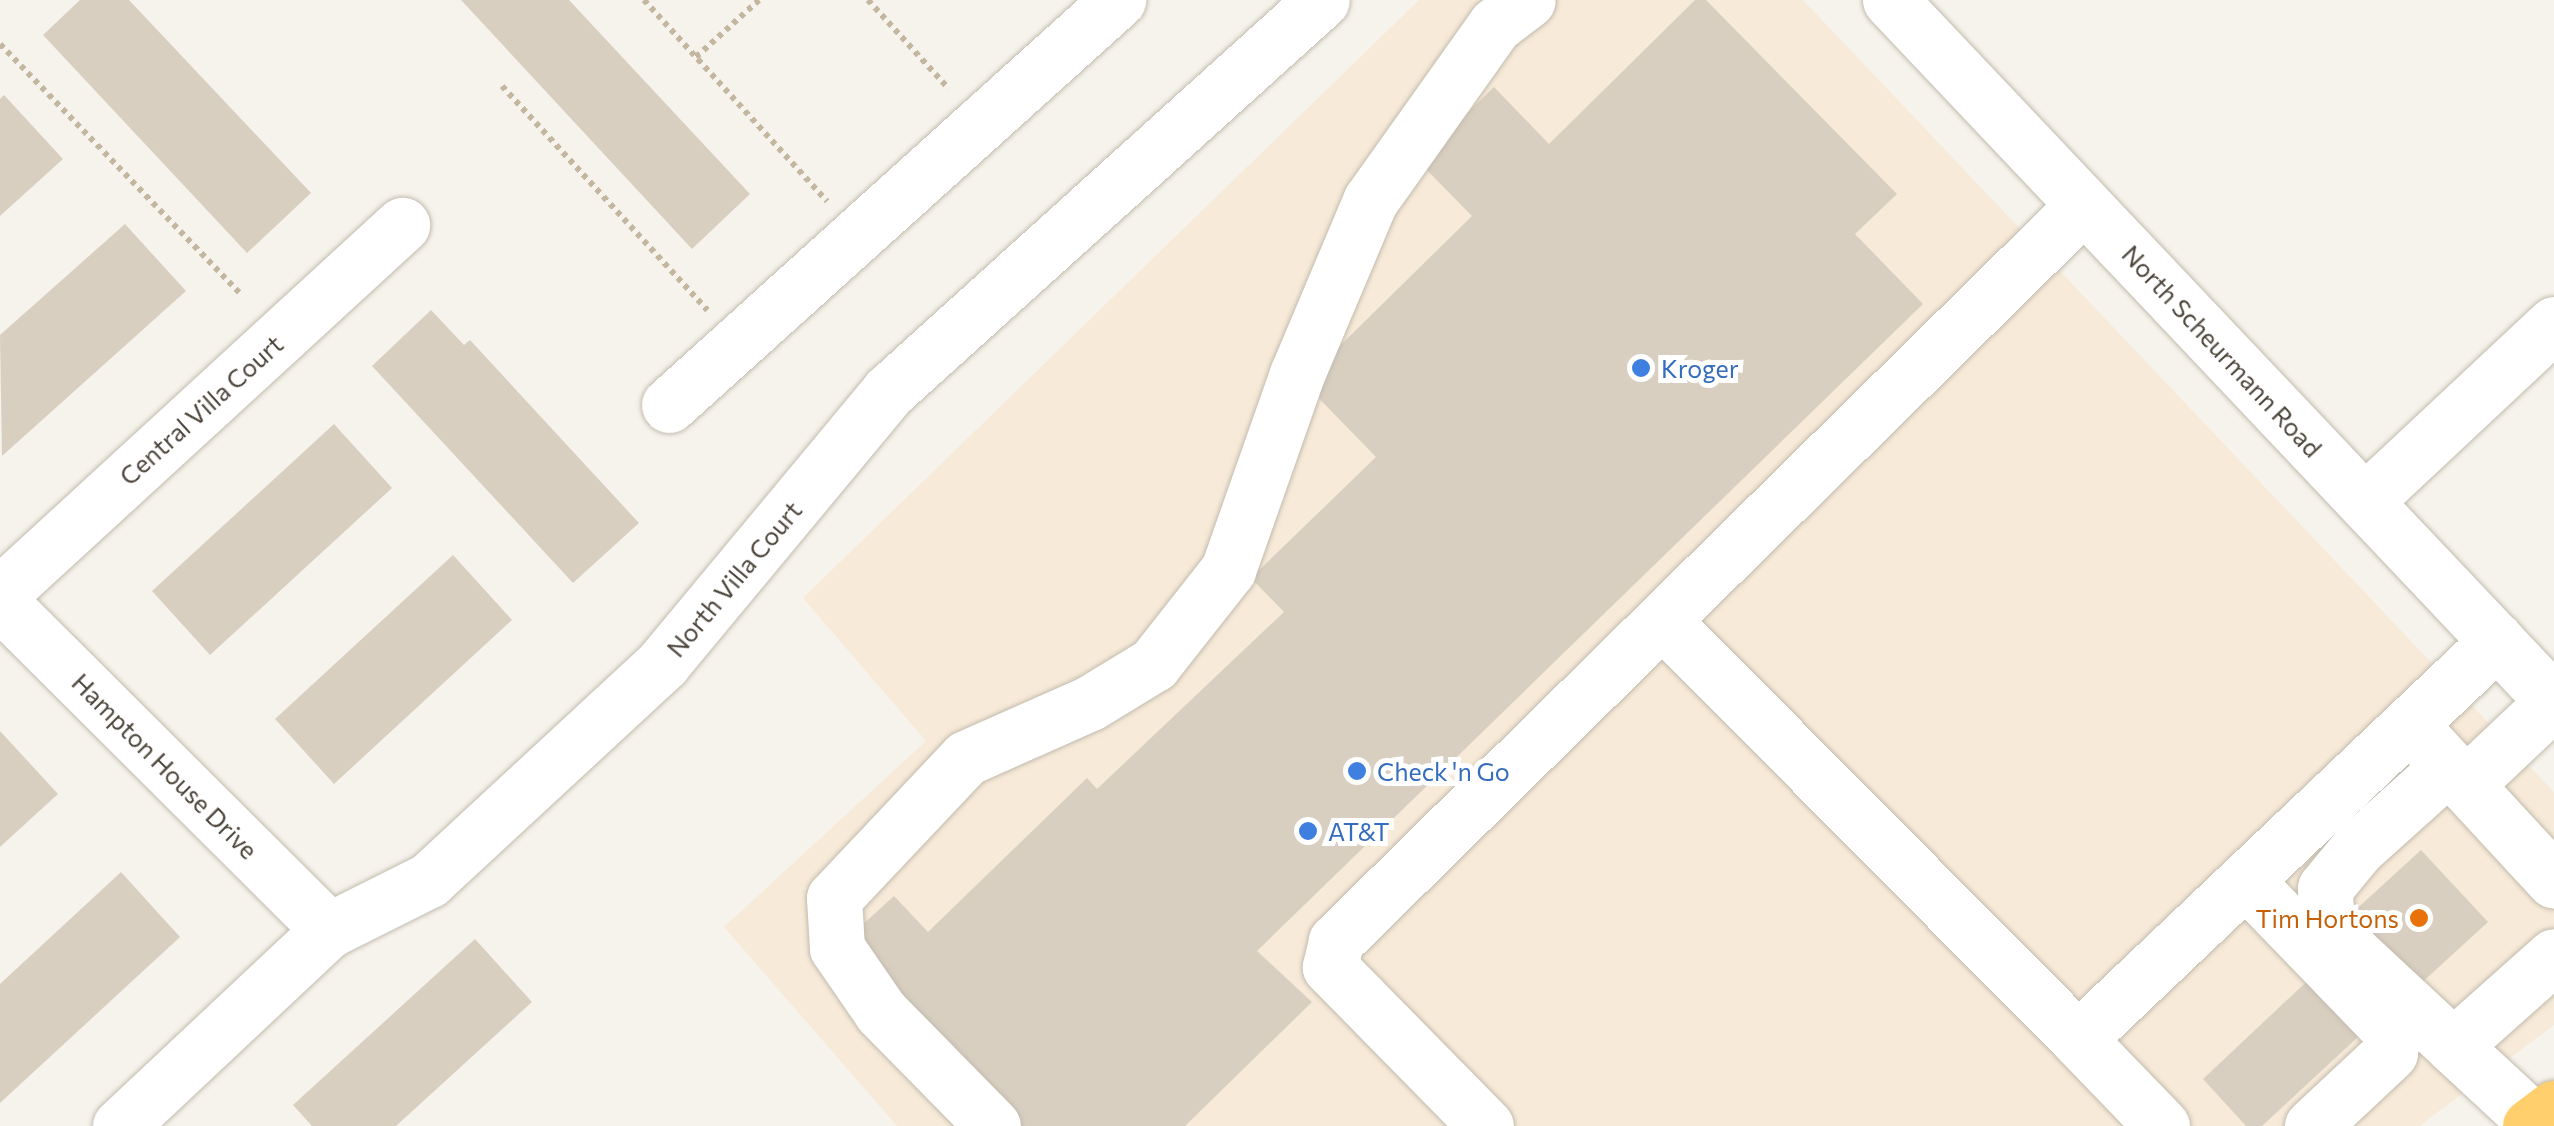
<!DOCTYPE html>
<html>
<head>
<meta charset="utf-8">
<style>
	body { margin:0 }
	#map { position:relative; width:2554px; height:1126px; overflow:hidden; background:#f6f3ec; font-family:Commissioner,sans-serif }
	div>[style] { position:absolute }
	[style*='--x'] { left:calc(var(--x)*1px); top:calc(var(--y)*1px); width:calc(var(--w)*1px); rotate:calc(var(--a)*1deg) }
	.commercial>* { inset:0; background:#f7ead8 }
	.building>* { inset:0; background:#d8cfc1 }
	.path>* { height:6px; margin-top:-3px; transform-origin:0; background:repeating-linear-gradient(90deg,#c4b79f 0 5px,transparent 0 10px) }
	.roads { filter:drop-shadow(0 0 2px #c2bbae) drop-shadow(0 0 2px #c2bbae) }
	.minor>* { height:55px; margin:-27.5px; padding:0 27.5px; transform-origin:27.5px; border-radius:27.5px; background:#fff }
	.highway>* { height:55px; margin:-27.5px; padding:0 27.5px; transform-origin:27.5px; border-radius:27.5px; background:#ffcf6e }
	.dots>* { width:28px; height:28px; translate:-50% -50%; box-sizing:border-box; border:5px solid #fff; border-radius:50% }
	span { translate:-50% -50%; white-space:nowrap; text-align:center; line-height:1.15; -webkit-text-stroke:10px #fff; paint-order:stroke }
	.street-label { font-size:25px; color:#4b4439 }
	.shop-label { font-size:25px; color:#366cbe }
	.left { translate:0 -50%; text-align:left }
	.food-label { font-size:25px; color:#c56008 }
	.right { translate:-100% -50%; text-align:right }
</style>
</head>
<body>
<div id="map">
	<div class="commercial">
		<div style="clip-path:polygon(1419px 0,1803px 0,2554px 792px,2554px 1025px,2419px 1126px,897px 1126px,724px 927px,926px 741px,803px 598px)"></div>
	</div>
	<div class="building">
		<div style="clip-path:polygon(80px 0,129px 0,311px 193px,247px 253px,43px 35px)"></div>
		<div style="clip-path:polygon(461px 0,569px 0,750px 194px,692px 249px)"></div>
		<div style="clip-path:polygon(1695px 0,1706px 0,1897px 194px,1855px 234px,1923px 304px,1257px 951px,1312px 1002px,1185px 1126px,1000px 1126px,837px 948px,894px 896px,928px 932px,1087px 778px,1097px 789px,1284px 612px,1251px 578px,1376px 457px,1303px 382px,1472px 216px,1418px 161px,1494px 87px,1549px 144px)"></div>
		<div style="clip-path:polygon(4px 95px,63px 159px,0 216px,0 99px)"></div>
		<div style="clip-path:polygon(125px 224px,186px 291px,2px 456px,0 335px)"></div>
		<div style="clip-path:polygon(431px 310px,464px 345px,470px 340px,639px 523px,573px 583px,372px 366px)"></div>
		<div style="clip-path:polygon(334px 424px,392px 488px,210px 655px,152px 591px)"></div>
		<div style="clip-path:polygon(453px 555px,512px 620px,334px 784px,275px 719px)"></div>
		<div style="clip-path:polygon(0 731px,58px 794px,0 847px)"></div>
		<div style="clip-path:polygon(2421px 850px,2488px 922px,2418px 986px,2351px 914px)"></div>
		<div style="clip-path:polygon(121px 872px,180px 937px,0 1103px,0 984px)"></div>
		<div style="clip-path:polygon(475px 939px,532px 1002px,396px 1126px,312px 1126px,293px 1105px)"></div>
		<div style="clip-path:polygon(2320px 969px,2372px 1024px,2262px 1126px,2246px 1126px,2203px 1079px)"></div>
	</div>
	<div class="path">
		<div style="--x:644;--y:0;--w:272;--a:47.7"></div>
		<div style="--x:868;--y:0;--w:120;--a:47.7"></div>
		<div style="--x:0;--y:44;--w:347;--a:46.1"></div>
		<div style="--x:696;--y:57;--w:85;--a:-42.1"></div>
		<div style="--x:502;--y:86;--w:304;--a:47.5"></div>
	</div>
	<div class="roads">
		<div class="minor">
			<div style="--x:1890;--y:0;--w:966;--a:46.59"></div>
			<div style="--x:669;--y:405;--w:605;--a:-42.05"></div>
			<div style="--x:2365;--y:501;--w:259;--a:-43.1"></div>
			<div style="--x:0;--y:594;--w:546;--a:-42.55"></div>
			<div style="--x:0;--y:602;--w:465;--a:44.9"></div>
			<div style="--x:1662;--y:620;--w:590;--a:45.21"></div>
			<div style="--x:2425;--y:741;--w:190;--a:47.3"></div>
			<div style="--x:2448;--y:767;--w:122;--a:138"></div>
			<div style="--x:2357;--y:849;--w:50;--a:129.4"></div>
			<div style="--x:2325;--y:888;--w:25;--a:88"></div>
			<div style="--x:2326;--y:913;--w:47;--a:56.3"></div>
			<div style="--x:2352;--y:952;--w:138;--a:42.9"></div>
			<div style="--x:2465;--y:785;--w:122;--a:-43.3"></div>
			<div style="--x:2245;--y:880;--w:213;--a:46"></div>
			<div style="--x:2393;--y:1033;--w:20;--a:99"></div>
			<div style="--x:2390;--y:1053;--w:107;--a:136.9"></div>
			<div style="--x:2535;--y:1122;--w:112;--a:-137.2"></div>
			<div style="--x:2453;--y:1046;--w:135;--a:-41.7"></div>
			<div style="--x:120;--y:1126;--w:287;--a:-43.2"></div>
			<div style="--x:329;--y:930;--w:112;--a:-26.6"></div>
			<div style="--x:429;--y:880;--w:319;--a:-42.8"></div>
			<div style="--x:663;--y:663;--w:354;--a:-50.3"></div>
			<div style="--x:889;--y:391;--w:583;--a:-42.08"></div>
			<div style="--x:993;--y:1126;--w:160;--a:-134.5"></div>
			<div style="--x:881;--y:1012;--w:78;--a:-124.5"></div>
			<div style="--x:837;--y:948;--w:50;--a:-93.4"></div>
			<div style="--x:834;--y:898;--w:192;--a:-46.7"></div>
			<div style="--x:966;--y:758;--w:136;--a:-23.9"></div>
			<div style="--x:1090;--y:703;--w:75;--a:-31.4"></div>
			<div style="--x:1154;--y:664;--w:120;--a:-51.8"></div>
			<div style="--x:1228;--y:570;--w:208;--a:-70.6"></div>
			<div style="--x:1297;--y:374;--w:188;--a:-67.1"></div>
			<div style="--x:1370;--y:201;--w:216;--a:-54.6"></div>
			<div style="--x:1495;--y:25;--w:41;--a:-37.1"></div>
			<div style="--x:1486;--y:1126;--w:223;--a:-134.5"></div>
			<div style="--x:1330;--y:967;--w:27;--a:-77"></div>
			<div style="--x:1336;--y:941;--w:1049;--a:-44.54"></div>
			<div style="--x:2162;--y:1126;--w:121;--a:-134"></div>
			<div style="--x:2078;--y:1039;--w:578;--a:-43.53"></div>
		</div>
		<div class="highway">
			<div style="--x:2530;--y:1126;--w:30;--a:-37"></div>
		</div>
	</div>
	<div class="dots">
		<div style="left:1641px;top:368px;background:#3f7fe0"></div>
		<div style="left:1357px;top:771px;background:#3f7fe0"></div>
		<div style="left:1308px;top:831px;background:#3f7fe0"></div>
		<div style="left:2419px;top:918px;background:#e8710a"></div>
	</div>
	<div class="street-label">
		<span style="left:2222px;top:351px;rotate:47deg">North Scheurmann Road</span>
		<span style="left:201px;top:410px;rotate:-42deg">Central Villa Court</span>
		<span style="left:734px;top:579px;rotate:-50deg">North Villa Court</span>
		<span style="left:165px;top:766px;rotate:45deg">Hampton House Drive</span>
	</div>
	<div class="shop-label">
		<span class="left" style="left:1661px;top:368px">Kroger</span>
		<span class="left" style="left:1377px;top:771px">Check 'n Go</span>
		<span class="left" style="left:1328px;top:831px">AT&amp;T</span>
	</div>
	<div class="food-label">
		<span class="right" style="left:2399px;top:918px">Tim Hortons</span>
	</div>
</div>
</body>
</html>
